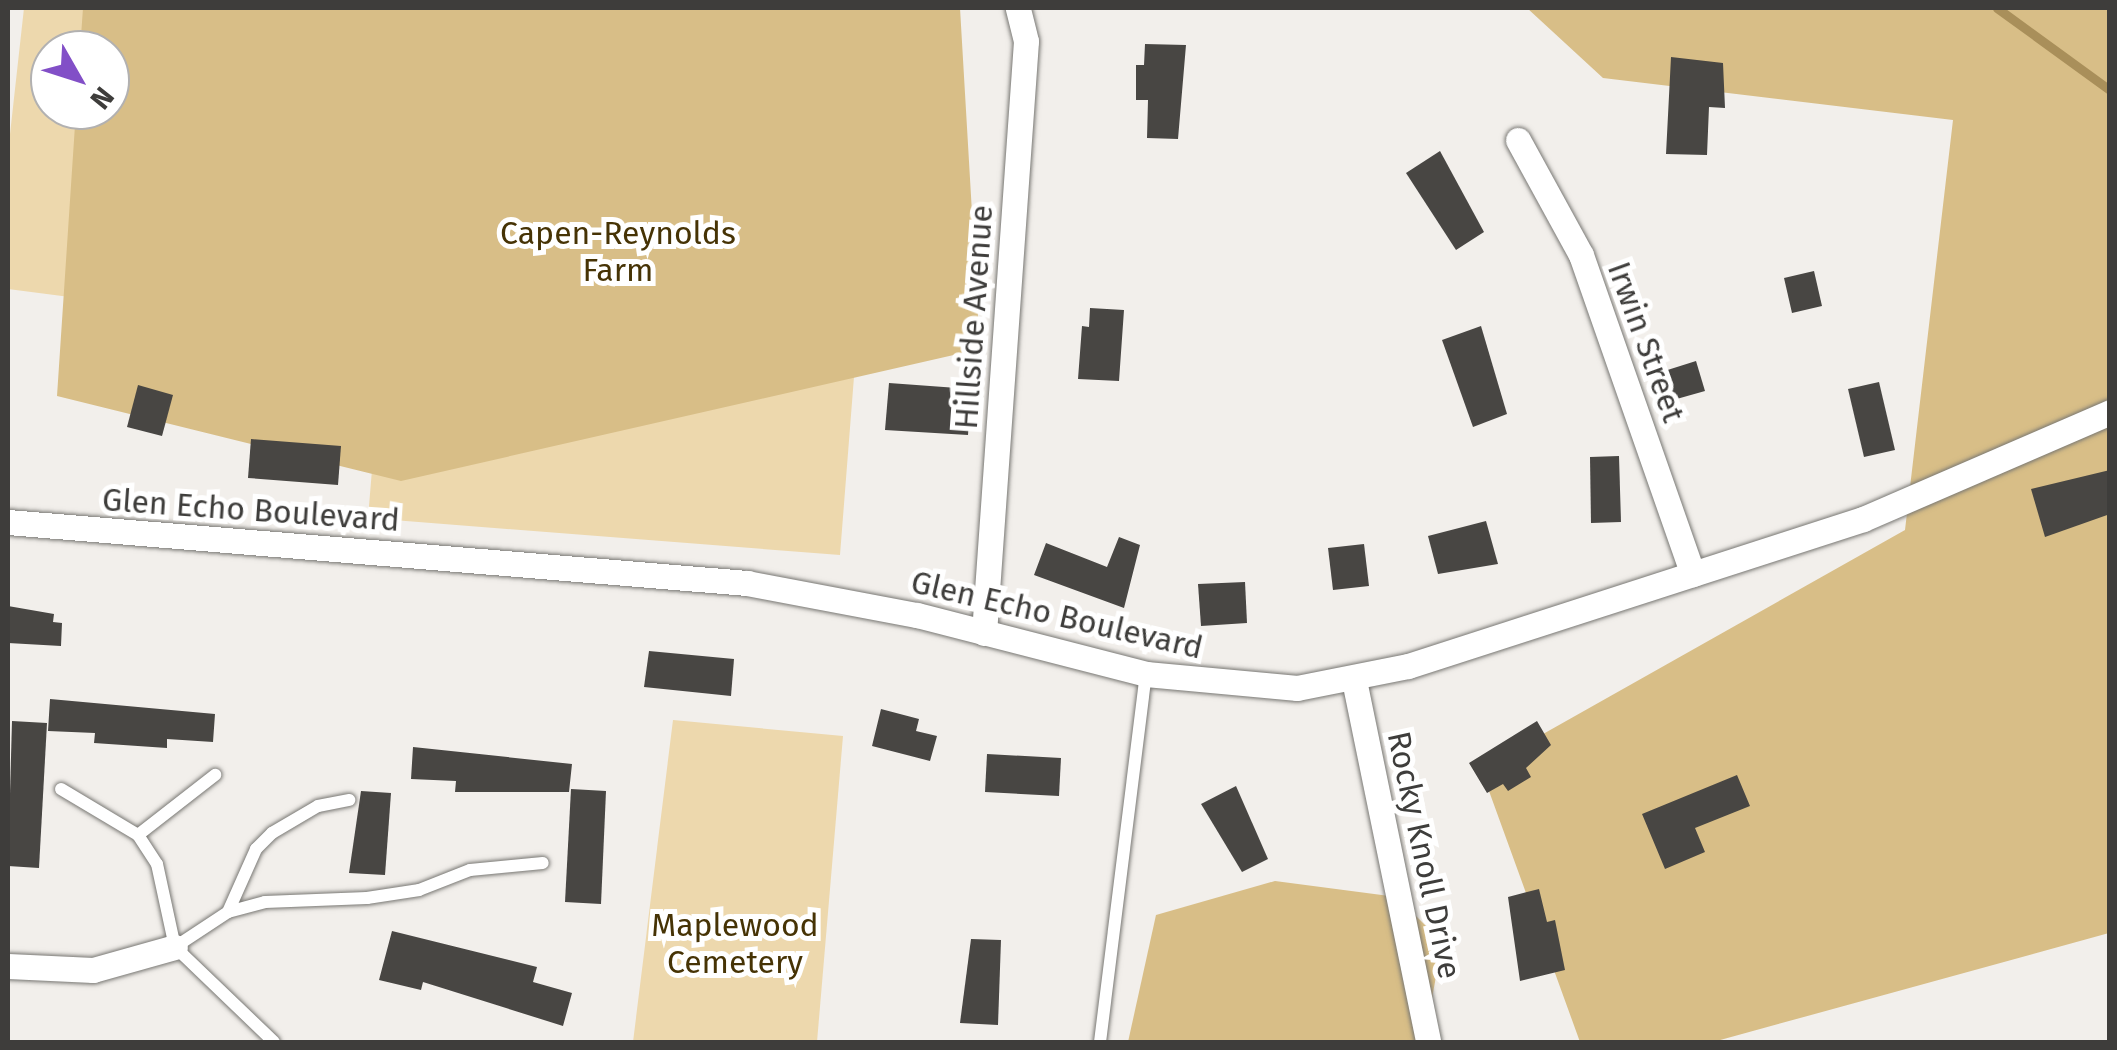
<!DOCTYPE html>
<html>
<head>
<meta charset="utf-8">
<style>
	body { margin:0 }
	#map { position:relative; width:2117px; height:1050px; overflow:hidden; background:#f2efeb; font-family:"Fira Sans",sans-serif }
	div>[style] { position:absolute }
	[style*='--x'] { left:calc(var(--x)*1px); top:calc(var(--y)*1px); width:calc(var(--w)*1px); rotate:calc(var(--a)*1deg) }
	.green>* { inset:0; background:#edd8ad }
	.forest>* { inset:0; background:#d8be87 }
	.stream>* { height:9px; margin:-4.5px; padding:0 4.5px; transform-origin:4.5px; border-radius:4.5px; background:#a98f5a }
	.building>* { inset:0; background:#484643 }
	.roads { filter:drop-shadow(0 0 2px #787773) drop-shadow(0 0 2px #787773) }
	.service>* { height:12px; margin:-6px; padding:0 6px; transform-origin:6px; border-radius:6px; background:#fff }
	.minor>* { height:25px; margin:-12.5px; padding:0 12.5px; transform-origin:12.5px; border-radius:12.5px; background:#fff }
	span { translate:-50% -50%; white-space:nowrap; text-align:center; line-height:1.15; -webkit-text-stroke:10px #fff; paint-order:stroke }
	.park-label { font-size:32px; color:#463305 }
	.street-label { font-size:32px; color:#3e3d3b }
	.frame { position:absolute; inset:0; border:10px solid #3e3d3b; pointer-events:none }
	.north { position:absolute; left:30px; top:30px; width:100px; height:100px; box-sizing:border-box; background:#fff; border:2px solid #b2b1b1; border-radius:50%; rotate:129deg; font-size:28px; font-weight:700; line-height:40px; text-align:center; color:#3e3d3b }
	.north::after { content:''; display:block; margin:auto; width:35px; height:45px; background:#824fc7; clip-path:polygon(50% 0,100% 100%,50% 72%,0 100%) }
</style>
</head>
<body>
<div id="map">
	<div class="green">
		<div style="clip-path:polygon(evenodd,24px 8px,883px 8px,840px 555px,368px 518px,384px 325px,232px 318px,8px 289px,8px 152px,24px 8px,50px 50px,110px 50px,110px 110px,50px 110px,50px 50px)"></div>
		<div style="clip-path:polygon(673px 720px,843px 736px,817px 1042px,633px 1042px)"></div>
	</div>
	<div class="forest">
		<div style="clip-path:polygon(83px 8px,960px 8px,980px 349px,401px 481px,57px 396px,76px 110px,110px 110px,110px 50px,80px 50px)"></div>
		<div style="clip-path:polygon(1527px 8px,2109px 8px,2109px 933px,1713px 1042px,1580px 1042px,1481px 769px,1905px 530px,1953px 120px,1603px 78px)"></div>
		<div style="clip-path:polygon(1275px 881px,1397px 897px,1435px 935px,1439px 960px,1424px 1042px,1128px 1042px,1156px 915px)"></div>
	</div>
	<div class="stream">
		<div style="--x:1997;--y:8;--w:140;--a:36"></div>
	</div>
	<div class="building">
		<div style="clip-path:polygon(1145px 44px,1186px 45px,1178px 139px,1147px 138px,1148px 100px,1136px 100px,1136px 65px,1144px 65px)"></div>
		<div style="clip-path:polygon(1671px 57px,1723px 63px,1725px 108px,1709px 107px,1707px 155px,1666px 154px)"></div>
		<div style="clip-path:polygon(1440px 151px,1484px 232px,1456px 250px,1406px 173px)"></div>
		<div style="clip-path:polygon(1814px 271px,1822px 306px,1792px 313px,1784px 278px)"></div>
		<div style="clip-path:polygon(1090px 308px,1124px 310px,1119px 381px,1078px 379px,1082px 326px,1089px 327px)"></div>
		<div style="clip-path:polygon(1481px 326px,1507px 414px,1473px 427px,1442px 340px)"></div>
		<div style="clip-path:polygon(1696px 361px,1705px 391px,1666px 402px,1658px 373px)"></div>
		<div style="clip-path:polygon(1879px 382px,1895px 450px,1864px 457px,1848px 389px)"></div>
		<div style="clip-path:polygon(889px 383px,971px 389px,968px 435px,885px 430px)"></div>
		<div style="clip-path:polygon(138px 385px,173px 395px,162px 436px,127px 427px)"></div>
		<div style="clip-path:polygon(251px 439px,341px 446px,338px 485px,248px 478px)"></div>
		<div style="clip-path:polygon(1619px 456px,1621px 522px,1591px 523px,1590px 457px)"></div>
		<div style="clip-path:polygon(2110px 470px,2110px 514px,2045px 537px,2031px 489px)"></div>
		<div style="clip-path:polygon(1486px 521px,1498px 564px,1438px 574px,1428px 536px)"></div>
		<div style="clip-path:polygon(1119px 537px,1140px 545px,1124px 608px,1034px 575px,1046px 543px,1107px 567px)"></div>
		<div style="clip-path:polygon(1364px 544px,1369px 586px,1333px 590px,1328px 548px)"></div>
		<div style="clip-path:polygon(1245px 582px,1247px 623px,1201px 626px,1198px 584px)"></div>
		<div style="clip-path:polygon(8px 606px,54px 614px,53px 622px,62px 623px,61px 646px,8px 643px)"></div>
		<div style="clip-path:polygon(649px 651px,734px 659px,731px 696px,644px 687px)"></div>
		<div style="clip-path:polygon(50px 699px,215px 714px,213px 742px,167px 739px,167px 748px,94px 743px,95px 733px,48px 731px)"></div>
		<div style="clip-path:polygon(881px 709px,919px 719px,916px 731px,937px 736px,930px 761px,872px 746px)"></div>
		<div style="clip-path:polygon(12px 721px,47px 723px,39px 868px,8px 866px)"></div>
		<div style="clip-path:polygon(1537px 721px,1551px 745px,1526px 768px,1531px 777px,1508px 791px,1503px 784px,1487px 793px,1469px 763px)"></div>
		<div style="clip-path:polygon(413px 747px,572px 764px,569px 792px,455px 792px,456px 781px,411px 779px)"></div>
		<div style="clip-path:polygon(987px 754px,1061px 758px,1059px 796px,985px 792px)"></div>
		<div style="clip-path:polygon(1737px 775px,1750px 806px,1695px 828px,1705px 852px,1665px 869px,1642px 814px)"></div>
		<div style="clip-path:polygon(1236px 786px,1268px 859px,1242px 872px,1201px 804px)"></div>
		<div style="clip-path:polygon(571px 789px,606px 791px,601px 904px,565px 902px)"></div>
		<div style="clip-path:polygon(361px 791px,391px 793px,385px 875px,349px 873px)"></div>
		<div style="clip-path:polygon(1539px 889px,1547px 922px,1555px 920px,1565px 970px,1520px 981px,1508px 897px)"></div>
		<div style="clip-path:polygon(392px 931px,537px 967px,533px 982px,572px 993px,563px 1026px,423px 982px,421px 990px,379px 980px)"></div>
		<div style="clip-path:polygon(971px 939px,1001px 940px,998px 1025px,960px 1023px)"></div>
	</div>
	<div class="roads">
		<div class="service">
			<div style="--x:61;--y:789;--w:90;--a:30.9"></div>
			<div style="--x:138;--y:835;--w:35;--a:57"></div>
			<div style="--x:157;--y:864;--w:85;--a:77.8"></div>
			<div style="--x:175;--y:947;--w:137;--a:43.8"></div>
			<div style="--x:138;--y:835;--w:98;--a:-37.9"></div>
			<div style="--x:228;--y:912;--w:69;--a:-66"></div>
			<div style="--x:256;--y:849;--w:23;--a:-45"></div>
			<div style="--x:272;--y:833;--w:53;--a:-30.4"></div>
			<div style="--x:318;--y:806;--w:32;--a:-11"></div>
			<div style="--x:175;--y:947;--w:64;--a:-33.4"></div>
			<div style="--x:228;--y:912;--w:38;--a:-15"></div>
			<div style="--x:265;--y:902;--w:102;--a:-2.2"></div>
			<div style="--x:367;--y:898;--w:53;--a:-8.7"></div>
			<div style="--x:419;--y:890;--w:55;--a:-21.4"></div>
			<div style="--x:470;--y:870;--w:73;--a:-5.5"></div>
			<div style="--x:1100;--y:1042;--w:371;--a:-82.9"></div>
		</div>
		<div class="minor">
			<div style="--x:1518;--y:140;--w:131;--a:61.3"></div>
			<div style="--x:1581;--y:255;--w:338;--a:70.7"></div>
			<div style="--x:8;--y:522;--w:742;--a:4.72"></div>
			<div style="--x:747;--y:583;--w:173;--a:10.7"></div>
			<div style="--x:917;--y:615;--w:236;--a:14.4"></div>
			<div style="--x:1146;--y:674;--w:152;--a:5.3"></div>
			<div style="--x:1297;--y:688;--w:113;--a:-11.2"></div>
			<div style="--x:1408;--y:666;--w:478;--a:-17.9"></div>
			<div style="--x:1863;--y:519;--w:269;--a:-23.4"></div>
			<div style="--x:984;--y:633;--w:593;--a:-85.94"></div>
			<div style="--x:1026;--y:41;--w:34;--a:-104"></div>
			<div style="--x:1354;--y:680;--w:369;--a:78.4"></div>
			<div style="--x:8;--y:966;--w:85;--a:2.7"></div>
			<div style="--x:93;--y:970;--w:85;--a:-15.7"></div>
		</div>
	</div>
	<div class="park-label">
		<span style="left:618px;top:252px">Capen-Reynolds<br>Farm</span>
		<span style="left:735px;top:944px">Maplewood<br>Cemetery</span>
	</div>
	<div class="street-label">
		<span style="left:974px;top:317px;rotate:-86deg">Hillside Avenue</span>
		<span style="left:1646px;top:342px;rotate:70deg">Irwin Street</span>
		<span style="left:251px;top:510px;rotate:4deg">Glen Echo Boulevard</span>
		<span style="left:1057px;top:615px;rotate:13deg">Glen Echo Boulevard</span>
		<span style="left:1424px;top:855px;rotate:78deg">Rocky Knoll Drive</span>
	</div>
	<div class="frame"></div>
	<div class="north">N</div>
</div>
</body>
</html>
